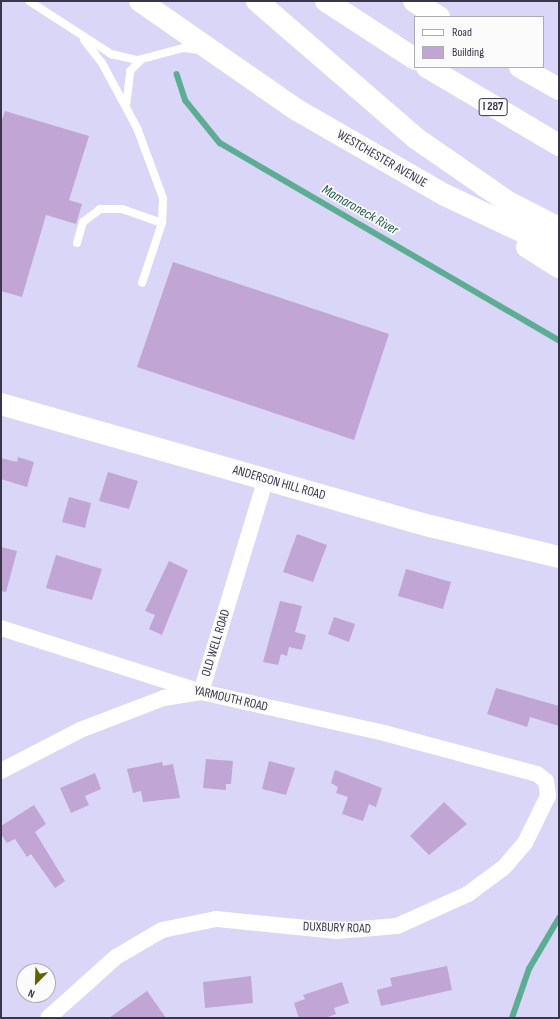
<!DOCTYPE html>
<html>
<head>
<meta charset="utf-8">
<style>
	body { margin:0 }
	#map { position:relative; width:560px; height:1019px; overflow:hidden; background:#dad6f7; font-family:"Sofia Sans Condensed",sans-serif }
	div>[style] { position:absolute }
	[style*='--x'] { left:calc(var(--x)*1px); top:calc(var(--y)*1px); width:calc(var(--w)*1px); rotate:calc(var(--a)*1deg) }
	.stream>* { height:5.5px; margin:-2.75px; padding:0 2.75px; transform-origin:2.75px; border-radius:2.75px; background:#5dad94 }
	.building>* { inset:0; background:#c1a5d5 }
	.lane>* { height:8px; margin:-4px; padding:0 4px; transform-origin:4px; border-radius:4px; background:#fff }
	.street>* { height:16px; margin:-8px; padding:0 8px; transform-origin:8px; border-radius:8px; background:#fff }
	.secondary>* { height:22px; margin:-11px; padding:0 11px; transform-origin:11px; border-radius:11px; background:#fff }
	.highway>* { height:22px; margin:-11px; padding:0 11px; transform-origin:11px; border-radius:11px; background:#fff }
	span { translate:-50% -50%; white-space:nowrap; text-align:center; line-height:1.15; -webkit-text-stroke:3.5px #fbfbfb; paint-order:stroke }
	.shield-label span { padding:1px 3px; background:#fbfbfb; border:1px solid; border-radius:3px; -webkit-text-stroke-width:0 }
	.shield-label { font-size:12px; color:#39364b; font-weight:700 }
	.street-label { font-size:13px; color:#39364b }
	.water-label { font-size:14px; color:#1d5d4b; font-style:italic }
	.frame { position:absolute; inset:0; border:2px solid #39364b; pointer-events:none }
	.legend { position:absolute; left:414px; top:16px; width:130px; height:52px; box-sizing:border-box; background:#fbfbfb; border:1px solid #adacb5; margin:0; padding:5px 7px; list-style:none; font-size:12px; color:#39364b }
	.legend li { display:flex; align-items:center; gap:8px; height:20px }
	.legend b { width:20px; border:1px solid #adacb5 }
	.north { position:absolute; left:16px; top:963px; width:40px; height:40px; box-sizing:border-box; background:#fbfbfb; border:1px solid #adacb5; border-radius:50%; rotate:203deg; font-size:11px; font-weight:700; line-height:16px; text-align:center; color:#39364b }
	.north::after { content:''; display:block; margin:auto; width:14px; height:18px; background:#626400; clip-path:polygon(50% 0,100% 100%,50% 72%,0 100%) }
</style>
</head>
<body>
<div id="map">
	<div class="stream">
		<div style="--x:177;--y:74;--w:28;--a:72"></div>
		<div style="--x:186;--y:101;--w:54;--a:51"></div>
		<div style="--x:220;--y:143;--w:392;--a:30.2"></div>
		<div style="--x:512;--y:1018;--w:52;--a:-70.9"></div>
		<div style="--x:529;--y:969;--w:59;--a:-59.5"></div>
	</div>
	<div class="building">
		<div style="clip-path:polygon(5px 111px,89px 136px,69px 200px,82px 204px,76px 224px,46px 215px,22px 297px,1px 291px,1px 123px)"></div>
		<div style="clip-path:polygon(173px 262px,389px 334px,354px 440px,137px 367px)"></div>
		<div style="clip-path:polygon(18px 457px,34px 462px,27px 487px,1px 479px,1px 458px,17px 462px)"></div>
		<div style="clip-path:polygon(108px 472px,138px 481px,129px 509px,99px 501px)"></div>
		<div style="clip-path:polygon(69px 497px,91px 503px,85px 528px,62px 522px)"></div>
		<div style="clip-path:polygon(297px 534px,327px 545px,313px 582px,283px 572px)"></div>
		<div style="clip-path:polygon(1px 547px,17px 551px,6px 592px,1px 591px)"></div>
		<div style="clip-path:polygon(56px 555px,102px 569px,92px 600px,46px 588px)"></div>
		<div style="clip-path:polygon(169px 561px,188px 570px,162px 635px,149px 629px,155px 615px,145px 611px)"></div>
		<div style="clip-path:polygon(406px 569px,451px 582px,443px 609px,398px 596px)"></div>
		<div style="clip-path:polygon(280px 601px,302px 606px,295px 632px,306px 635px,302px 650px,289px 647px,287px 656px,281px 654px,278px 665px,263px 662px)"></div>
		<div style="clip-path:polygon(334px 617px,355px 624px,349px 642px,328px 634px)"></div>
		<div style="clip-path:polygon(496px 688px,559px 706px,559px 726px,530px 717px,527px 727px,487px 714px)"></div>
		<div style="clip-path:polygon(206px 759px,233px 761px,231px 784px,226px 784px,226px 790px,203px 788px)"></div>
		<div style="clip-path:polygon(269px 761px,295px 768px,286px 795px,262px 789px)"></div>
		<div style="clip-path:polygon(162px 762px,163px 766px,173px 764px,180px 798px,143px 802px,141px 791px,133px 793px,127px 769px)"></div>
		<div style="clip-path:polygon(335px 770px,382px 788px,376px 807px,369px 804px,363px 821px,342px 814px,348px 797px,336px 793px,338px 787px,331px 783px)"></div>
		<div style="clip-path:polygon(95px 773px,101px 789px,85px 796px,89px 805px,71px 813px,60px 788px)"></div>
		<div style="clip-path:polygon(444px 802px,467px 824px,429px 855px,410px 836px)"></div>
		<div style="clip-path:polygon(34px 805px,46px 824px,35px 832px,65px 881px,55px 888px,31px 854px,27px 857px,15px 839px,7px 843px,1px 834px,1px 826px)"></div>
		<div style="clip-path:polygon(447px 966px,452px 990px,381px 1006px,377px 990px,392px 986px,390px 978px)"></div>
		<div style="clip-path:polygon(251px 976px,253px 1003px,205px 1008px,203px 982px)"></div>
		<div style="clip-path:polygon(342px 982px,349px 1003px,334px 1008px,336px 1014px,325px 1018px,299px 1018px,294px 1003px,305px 999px,303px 995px)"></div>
		<div style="clip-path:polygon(147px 991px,166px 1018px,109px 1018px)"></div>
	</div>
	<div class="lane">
		<div style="--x:29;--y:1;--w:98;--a:32.9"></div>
		<div style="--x:111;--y:54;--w:28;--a:13"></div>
		<div style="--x:138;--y:60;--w:47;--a:-14.9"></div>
		<div style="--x:183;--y:48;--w:17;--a:7"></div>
		<div style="--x:84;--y:40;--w:29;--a:52"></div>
		<div style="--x:102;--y:63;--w:74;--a:61.7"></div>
		<div style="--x:137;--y:128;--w:75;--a:69.6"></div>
		<div style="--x:163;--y:198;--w:25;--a:92"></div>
		<div style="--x:162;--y:223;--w:63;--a:108.4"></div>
		<div style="--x:126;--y:106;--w:35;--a:-83"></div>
		<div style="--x:130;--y:71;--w:17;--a:-45"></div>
		<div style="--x:77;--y:243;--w:22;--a:-74"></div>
		<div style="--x:83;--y:222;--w:21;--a:-37"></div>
		<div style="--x:100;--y:209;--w:22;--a:0"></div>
		<div style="--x:122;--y:209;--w:42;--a:19.3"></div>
	</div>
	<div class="street">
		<div style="--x:1;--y:628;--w:210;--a:17.7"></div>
		<div style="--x:201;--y:692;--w:188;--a:12.6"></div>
		<div style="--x:384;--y:733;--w:158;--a:15"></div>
		<div style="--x:537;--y:774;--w:11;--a:38"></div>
		<div style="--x:546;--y:781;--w:15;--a:82"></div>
		<div style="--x:548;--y:796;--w:52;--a:116.1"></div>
		<div style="--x:525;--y:843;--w:33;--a:131"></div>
		<div style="--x:503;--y:868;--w:44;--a:143.4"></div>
		<div style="--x:468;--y:894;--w:78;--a:155.7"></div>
		<div style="--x:397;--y:926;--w:60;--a:175.2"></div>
		<div style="--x:337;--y:931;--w:122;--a:-174.3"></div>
		<div style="--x:216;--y:919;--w:55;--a:168.5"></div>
		<div style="--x:162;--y:930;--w:53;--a:149.6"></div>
		<div style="--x:116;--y:957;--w:91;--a:138.1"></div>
		<div style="--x:1;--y:771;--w:89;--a:-27.4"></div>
		<div style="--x:80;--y:730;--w:90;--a:-20.9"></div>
		<div style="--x:164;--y:698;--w:37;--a:-9"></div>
		<div style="--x:201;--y:692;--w:224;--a:-73.1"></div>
	</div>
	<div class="secondary">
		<div style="--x:140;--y:1;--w:191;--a:34.8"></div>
		<div style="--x:297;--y:110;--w:171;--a:29.9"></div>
		<div style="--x:445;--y:195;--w:126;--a:25.3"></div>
		<div style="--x:527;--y:247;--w:38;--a:32"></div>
		<div style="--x:1;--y:404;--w:446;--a:15.9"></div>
		<div style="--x:430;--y:526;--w:133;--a:13.5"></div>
	</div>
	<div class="highway">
		<div style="--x:257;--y:1;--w:211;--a:40.8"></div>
		<div style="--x:417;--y:139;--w:111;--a:34.7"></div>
		<div style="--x:508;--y:202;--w:57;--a:27"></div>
		<div style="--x:326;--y:1;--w:106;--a:33.1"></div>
		<div style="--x:414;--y:1;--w:30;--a:33"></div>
		<div style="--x:427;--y:67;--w:153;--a:30.6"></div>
		<div style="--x:520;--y:67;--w:45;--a:29.4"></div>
	</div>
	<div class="shield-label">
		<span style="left:493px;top:107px">I 287</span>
	</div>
	<div class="street-label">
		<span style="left:382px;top:159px;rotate:30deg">WESTCHESTER AVENUE</span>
		<span style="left:279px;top:483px;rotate:16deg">ANDERSON HILL ROAD</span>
		<span style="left:216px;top:643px;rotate:-73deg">OLD WELL ROAD</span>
		<span style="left:231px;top:699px;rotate:13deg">YARMOUTH ROAD</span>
		<span style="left:337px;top:928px;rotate:2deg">DUXBURY ROAD</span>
	</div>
	<div class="water-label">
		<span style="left:360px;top:210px;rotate:30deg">Mamaroneck River</span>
	</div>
	<div class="frame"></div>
	<ul class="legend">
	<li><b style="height:5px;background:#fff"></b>Road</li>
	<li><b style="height:11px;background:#c1a5d5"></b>Building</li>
	</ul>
	<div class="north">N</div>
</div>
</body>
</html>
